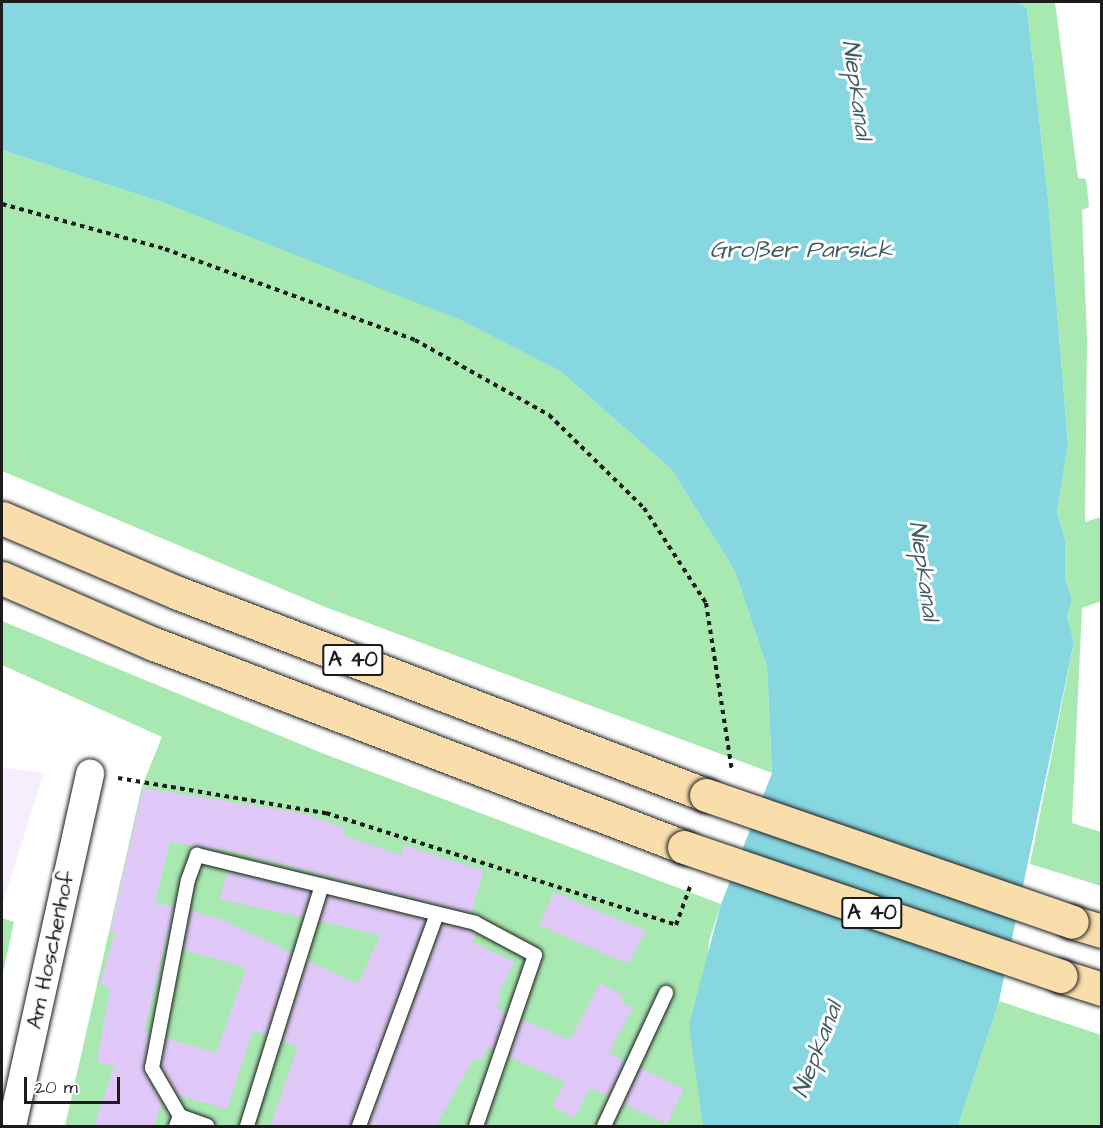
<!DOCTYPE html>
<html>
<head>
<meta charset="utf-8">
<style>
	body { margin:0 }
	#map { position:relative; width:1103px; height:1128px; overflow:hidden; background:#fff; font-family:"Architects Daughter",sans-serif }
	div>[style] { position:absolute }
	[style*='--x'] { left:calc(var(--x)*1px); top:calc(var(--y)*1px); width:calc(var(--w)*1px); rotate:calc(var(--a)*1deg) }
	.built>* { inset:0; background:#f6eefd }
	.green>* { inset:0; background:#a8e8b1 }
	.water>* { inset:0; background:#86d7e0 }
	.building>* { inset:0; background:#e0c8f9 }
	.path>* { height:4px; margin-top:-2px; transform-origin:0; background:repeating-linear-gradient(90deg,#1c1c1c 0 4.5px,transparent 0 9px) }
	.roads { filter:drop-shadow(0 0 2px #1c1c1c) drop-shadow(0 0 2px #1c1c1c) }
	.service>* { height:14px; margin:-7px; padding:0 7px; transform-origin:7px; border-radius:7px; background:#fff }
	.minor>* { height:28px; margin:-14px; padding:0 14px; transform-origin:14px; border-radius:14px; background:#fff }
	.motorway>* { height:33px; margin:-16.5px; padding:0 16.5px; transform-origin:16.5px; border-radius:16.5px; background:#f9ddab }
	.bridges { filter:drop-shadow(0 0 2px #1c1c1c) drop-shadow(0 0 2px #1c1c1c) }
	.motorway-bridge>* { height:33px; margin:-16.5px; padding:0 16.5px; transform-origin:16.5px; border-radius:16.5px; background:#f9ddab }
	span { translate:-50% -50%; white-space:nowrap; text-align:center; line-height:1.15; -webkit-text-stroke:6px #fff; paint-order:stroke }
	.shield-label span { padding:2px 4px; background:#fff; border:2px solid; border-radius:4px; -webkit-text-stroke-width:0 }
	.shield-label { font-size:21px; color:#1c1c1c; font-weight:700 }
	.street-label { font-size:22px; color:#1c1c1c }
	.water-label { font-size:24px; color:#415d61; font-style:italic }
	.frame { position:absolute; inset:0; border:3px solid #1c1c1c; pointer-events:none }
	.scale { position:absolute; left:24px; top:1077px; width:96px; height:27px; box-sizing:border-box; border:3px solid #1c1c1c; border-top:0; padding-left:8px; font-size:18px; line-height:21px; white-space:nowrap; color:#1c1c1c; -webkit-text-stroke:4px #fff; paint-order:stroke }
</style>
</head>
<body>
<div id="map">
	<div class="built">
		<div style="clip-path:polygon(2px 767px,44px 773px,2px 905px)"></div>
	</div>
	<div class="green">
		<div style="clip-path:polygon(1017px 2px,1055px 2px,1078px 178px,1086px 179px,1089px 207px,1082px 210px,1087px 339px,1085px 522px,1101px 517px,1102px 601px,1082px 608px,1072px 823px,1101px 832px,1101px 886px,1030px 864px,1074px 642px,1067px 617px,1072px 600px,1065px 578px,1065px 539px,1057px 512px,1068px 444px,1048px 199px,1027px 8px)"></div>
		<div style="clip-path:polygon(2px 150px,164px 203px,338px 270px,460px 320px,560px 371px,671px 469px,735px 571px,767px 667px,772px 773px,325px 607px,2px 471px)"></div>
		<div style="clip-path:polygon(2px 621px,322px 753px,721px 904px,709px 941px,700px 1098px,703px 1126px,65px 1126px,142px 786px,162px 737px,2px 665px)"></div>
		<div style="clip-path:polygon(2px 918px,14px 922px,2px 977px)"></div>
		<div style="clip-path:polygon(999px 1001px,1101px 1035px,1101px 1126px,958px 1126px)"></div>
	</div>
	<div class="water">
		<div style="clip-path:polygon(2px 2px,1017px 2px,1027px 8px,1048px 199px,1068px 444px,1057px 512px,1065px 539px,1065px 578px,1072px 600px,1067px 617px,1074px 642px,999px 1001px,958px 1126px,703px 1126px,689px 1025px,721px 904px,772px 773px,767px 667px,735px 571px,671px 469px,560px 371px,460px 320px,164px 203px,2px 150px)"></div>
	</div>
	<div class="building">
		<div style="clip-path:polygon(143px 788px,302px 813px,345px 828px,343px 835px,401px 855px,404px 845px,484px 871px,471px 913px,232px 851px,170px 842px,155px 903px,174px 907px,144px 1032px,149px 1033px,144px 1072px,162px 1103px,154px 1126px,94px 1126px,114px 1066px,97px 1062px,110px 988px,100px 984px,115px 932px,110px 931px)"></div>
		<div style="clip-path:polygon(227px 872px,310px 892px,302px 917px,220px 899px)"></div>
		<div style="clip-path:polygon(554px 892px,646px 931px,628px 964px,539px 925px)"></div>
		<div style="clip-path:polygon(328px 896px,425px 920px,350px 1126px,270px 1126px,298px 1047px,283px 1041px,308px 961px,358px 984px,380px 935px,320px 921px)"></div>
		<div style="clip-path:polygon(191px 911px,221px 919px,292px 953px,266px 1035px,253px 1030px,227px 1109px,178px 1095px,161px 1066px,167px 1038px,216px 1053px,246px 968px,184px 950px)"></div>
		<div style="clip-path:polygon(443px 924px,472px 931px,476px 934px,472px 942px,514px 962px,498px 995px,501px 997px,496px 1008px,506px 1013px,493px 1050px,487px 1047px,481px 1061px,474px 1058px,436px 1126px,368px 1126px)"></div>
		<div style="clip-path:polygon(600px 983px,624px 996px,621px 1002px,633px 1008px,609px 1053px,625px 1061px,608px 1096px,590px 1088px,574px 1118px,552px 1106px,565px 1082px,509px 1057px,522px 1020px,570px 1040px)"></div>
		<div style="clip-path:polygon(641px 1068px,684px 1089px,667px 1124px,624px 1104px)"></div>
	</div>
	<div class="path">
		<div style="--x:2;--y:204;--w:169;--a:15.4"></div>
		<div style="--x:165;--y:249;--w:266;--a:20"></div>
		<div style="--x:415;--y:340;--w:154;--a:29.2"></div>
		<div style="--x:549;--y:415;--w:133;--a:44.4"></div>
		<div style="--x:644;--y:508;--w:113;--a:56.9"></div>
		<div style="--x:706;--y:603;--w:169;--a:81.2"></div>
		<div style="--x:118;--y:778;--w:211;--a:9.6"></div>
		<div style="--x:326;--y:813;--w:367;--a:17.7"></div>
		<div style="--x:676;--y:925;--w:44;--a:-69.9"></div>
	</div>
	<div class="roads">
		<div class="service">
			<div style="--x:180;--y:1116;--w:29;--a:20"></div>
			<div style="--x:176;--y:1126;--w:11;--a:-68"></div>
			<div style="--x:180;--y:1116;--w:56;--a:-120.3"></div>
			<div style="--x:152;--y:1068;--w:191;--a:-79.2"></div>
			<div style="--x:188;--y:880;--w:27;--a:-70"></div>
			<div style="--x:197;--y:855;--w:286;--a:13.7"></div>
			<div style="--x:475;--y:923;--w:68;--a:28.1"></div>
			<div style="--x:535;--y:955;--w:181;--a:109"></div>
			<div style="--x:247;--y:1126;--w:252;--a:-72.7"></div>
			<div style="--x:359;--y:1126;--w:226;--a:-69.8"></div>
			<div style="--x:604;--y:1126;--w:147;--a:-65"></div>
		</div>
		<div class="minor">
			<div style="--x:12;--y:1126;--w:361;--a:-77.5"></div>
		</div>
		<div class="motorway">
			<div style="--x:2;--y:518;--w:191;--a:23.1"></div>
			<div style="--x:178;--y:593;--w:565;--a:20.94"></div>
			<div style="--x:2;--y:578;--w:166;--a:23.5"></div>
			<div style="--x:154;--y:644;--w:568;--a:20.96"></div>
			<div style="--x:1072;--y:922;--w:31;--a:17"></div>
			<div style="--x:1061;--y:976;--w:43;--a:17.6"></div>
		</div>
	</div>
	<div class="bridges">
		<div class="motorway-bridge">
			<div style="--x:706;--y:795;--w:387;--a:19.1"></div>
			<div style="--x:684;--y:847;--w:398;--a:18.9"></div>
		</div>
	</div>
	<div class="shield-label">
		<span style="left:353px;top:660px">A 40</span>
		<span style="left:872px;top:913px">A 40</span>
	</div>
	<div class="street-label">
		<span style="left:51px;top:950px;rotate:-78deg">Am Hoschenhof</span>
	</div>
	<div class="water-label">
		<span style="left:856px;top:90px;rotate:82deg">Niepkanal</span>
		<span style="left:801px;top:251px">Großer Parsick</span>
		<span style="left:923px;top:571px;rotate:82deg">Niepkanal</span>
		<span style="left:818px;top:1050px;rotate:-69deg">Niepkanal</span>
	</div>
	<div class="frame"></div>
	<div class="scale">20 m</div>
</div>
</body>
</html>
